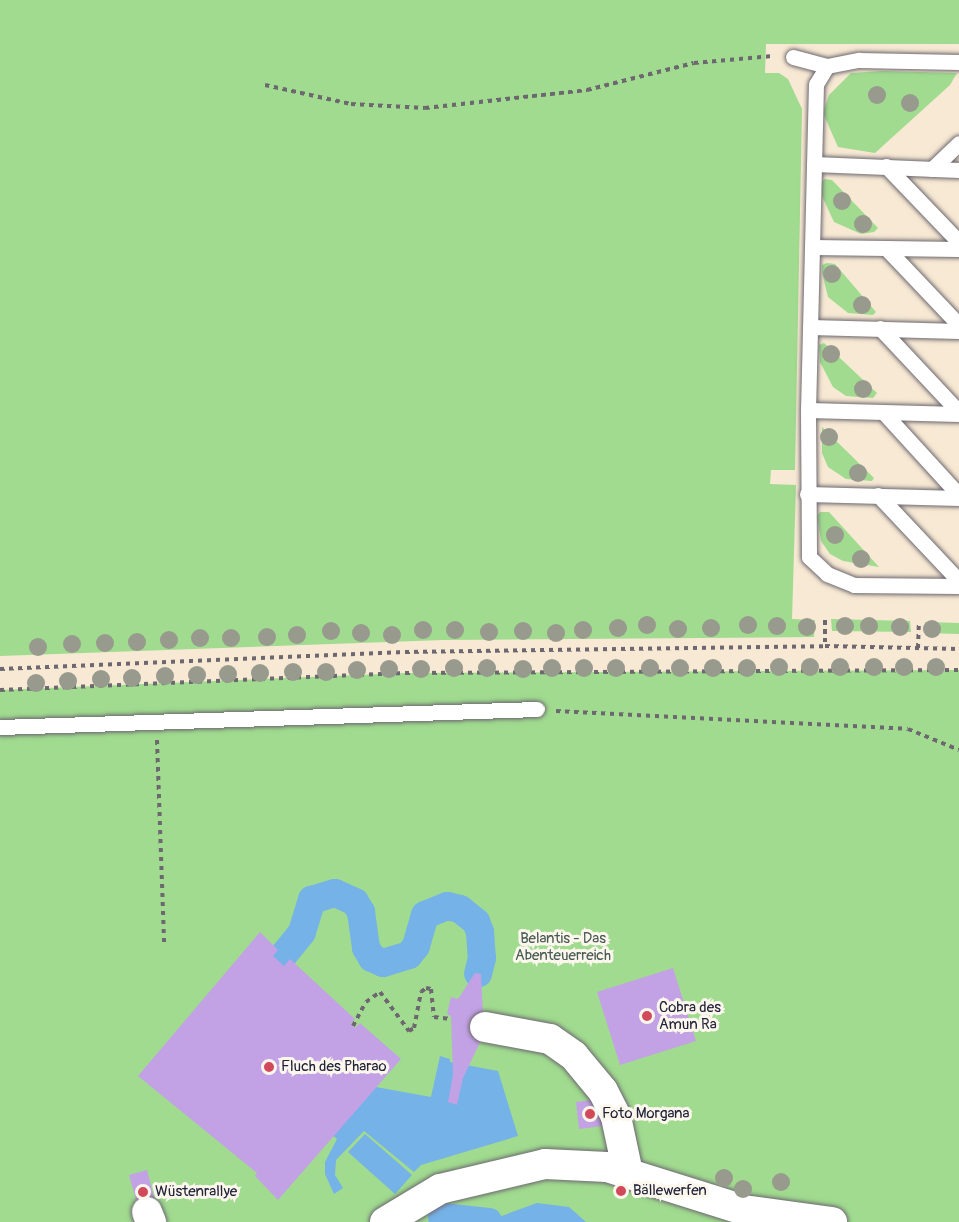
<!DOCTYPE html>
<html>
<head>
<meta charset="utf-8">
<style>
	body { margin:0 }
	#map { position:relative; width:959px; height:1222px; overflow:hidden; background:#f7e9d3; font-family:Pangolin,sans-serif }
	div>[style] { position:absolute }
	[style*='--x'] { left:calc(var(--x)*1px); top:calc(var(--y)*1px); width:calc(var(--w)*1px); rotate:calc(var(--a)*1deg) }
	.green>* { inset:0; background:#a0db8f }
	.water>* { inset:0; background:#75b2e8 }
	.canal>* { height:28px; margin:-14px; padding:0 14px; transform-origin:14px; border-radius:14px; background:#75b2e8 }
	.building>* { inset:0; background:#c2a2e5 }
	.path>* { height:4px; margin-top:-2px; transform-origin:0; background:repeating-linear-gradient(90deg,#6d6870 0 4.5px,transparent 0 9px) }
	.roads { filter:drop-shadow(0 0 2px #6d6870) drop-shadow(0 0 2px #6d6870) }
	.lane>* { height:15px; margin:-7.5px; padding:0 7.5px; transform-origin:7.5px; border-radius:7.5px; background:#fff }
	.street>* { height:30px; margin:-15px; padding:0 15px; transform-origin:15px; border-radius:15px; background:#fff }
	.trees>* { width:18px; height:18px; margin:-9px; border-radius:50%; background:#979a8d }
	.dots>* { width:16px; height:16px; translate:-50% -50%; box-sizing:border-box; border:3px solid #fbf7ec; border-radius:50% }
	span { translate:-50% -50%; white-space:nowrap; text-align:center; line-height:1.15; -webkit-text-stroke:6px #fbf7ec; paint-order:stroke }
	.park-label { font-size:15px; color:#485a54 }
	.poi-label { font-size:15px; color:#22223b }
	.left { translate:0 -50%; text-align:left }
</style>
</head>
<body>
<div id="map">
	<div class="green">
		<div style="clip-path:polygon(0 0,959px 0,959px 44px,766px 44px,765px 73px,779px 73px,788px 79px,802px 109px,795px 470px,771px 470px,770px 484px,796px 485px,792px 619px,815px 620px,814px 637px,443px 640px,0 656px)"></div>
		<div style="clip-path:polygon(882px 71px,957px 73px,950px 85px,875px 153px,838px 147px,823px 113px,829px 95px,851px 73px)"></div>
		<div style="clip-path:polygon(825px 179px,832px 180px,878px 228px,874px 232px,861px 234px,834px 222px,822px 196px,820px 183px)"></div>
		<div style="clip-path:polygon(827px 263px,835px 264px,876px 312px,873px 315px,848px 313px,828px 297px,822px 273px,822px 265px)"></div>
		<div style="clip-path:polygon(824px 343px,877px 393px,873px 398px,846px 396px,833px 387px,820px 362px,819px 345px)"></div>
		<div style="clip-path:polygon(822px 427px,874px 478px,872px 481px,846px 479px,828px 467px,822px 453px)"></div>
		<div style="clip-path:polygon(820px 512px,829px 512px,879px 567px,843px 561px,830px 554px,821px 541px,817px 516px)"></div>
		<div style="clip-path:polygon(831px 619px,910px 621px,911px 632px,832px 631px)"></div>
		<div style="clip-path:polygon(925px 622px,959px 623px,959px 634px,924px 633px)"></div>
		<div style="clip-path:polygon(959px 670px,959px 1222px,0 1222px,0 690px,405px 673px)"></div>
	</div>
	<div class="water">
		<div style="clip-path:polygon(440px 1056px,450px 1059px,450px 1062px,498px 1071px,518px 1136px,421px 1165px,414px 1172px,364px 1131px,336px 1160px,335px 1175px,343px 1188px,334px 1194px,325px 1174px,325px 1162px,337px 1139px,332px 1135px,376px 1087px,431px 1097px)"></div>
		<div style="clip-path:polygon(365px 1134px,412px 1175px,395px 1194px,348px 1152px)"></div>
		<div style="clip-path:polygon(537px 1203px,569px 1207px,586px 1222px,502px 1222px,496px 1218px)"></div>
	</div>
	<div class="canal">
		<div style="--x:278;--y:962;--w:38;--a:-51"></div>
		<div style="--x:302;--y:932;--w:34;--a:-73"></div>
		<div style="--x:312;--y:900;--w:24;--a:-17"></div>
		<div style="--x:335;--y:893;--w:22;--a:24"></div>
		<div style="--x:355;--y:902;--w:12;--a:59"></div>
		<div style="--x:361;--y:912;--w:36;--a:82"></div>
		<div style="--x:366;--y:948;--w:12;--a:59"></div>
		<div style="--x:372;--y:958;--w:12;--a:24"></div>
		<div style="--x:383;--y:963;--w:27;--a:-17"></div>
		<div style="--x:409;--y:955;--w:11;--a:-52"></div>
		<div style="--x:416;--y:946;--w:32;--a:-74"></div>
		<div style="--x:425;--y:915;--w:24;--a:-22"></div>
		<div style="--x:447;--y:906;--w:13;--a:13"></div>
		<div style="--x:460;--y:909;--w:21;--a:39"></div>
		<div style="--x:476;--y:922;--w:11;--a:68"></div>
		<div style="--x:480;--y:932;--w:26;--a:86"></div>
		<div style="--x:482;--y:958;--w:16;--a:104"></div>
		<div style="--x:442;--y:1217;--w:47;--a:6.1"></div>
	</div>
	<div class="building">
		<div style="clip-path:polygon(260px 932px,278px 950px,273px 956px,284px 966px,290px 959px,355px 1019px,351px 1023px,355px 1028px,360px 1023px,401px 1059px,278px 1200px,255px 1176px,257px 1173px,138px 1076px)"></div>
		<div style="clip-path:polygon(673px 968px,696px 1041px,620px 1065px,597px 992px)"></div>
		<div style="clip-path:polygon(475px 973px,481px 974px,484px 1034px,463px 1078px,457px 1105px,448px 1102px,453px 1075px,451px 1016px,447px 1014px,451px 997px,458px 999px)"></div>
		<div style="clip-path:polygon(600px 1099px,603px 1126px,579px 1129px,576px 1102px)"></div>
		<div style="clip-path:polygon(147px 1170px,157px 1209px,140px 1214px,129px 1175px)"></div>
	</div>
	<div class="path">
		<div style="--x:265;--y:85;--w:88;--a:12.5"></div>
		<div style="--x:351;--y:104;--w:74;--a:3.1"></div>
		<div style="--x:425;--y:108;--w:163;--a:-6.3"></div>
		<div style="--x:587;--y:90;--w:110;--a:-14.2"></div>
		<div style="--x:694;--y:63;--w:79;--a:-5.1"></div>
		<div style="--x:825;--y:620;--w:26;--a:90"></div>
		<div style="--x:918;--y:648;--w:27;--a:-88"></div>
		<div style="--x:0;--y:669;--w:405;--a:-2.4"></div>
		<div style="--x:405;--y:652;--w:420;--a:-0.8"></div>
		<div style="--x:825;--y:646;--w:134;--a:1.3"></div>
		<div style="--x:0;--y:690;--w:405;--a:-2.4"></div>
		<div style="--x:405;--y:673;--w:554;--a:-0.31"></div>
		<div style="--x:556;--y:711;--w:352;--a:2.9"></div>
		<div style="--x:908;--y:729;--w:55;--a:22.4"></div>
		<div style="--x:157;--y:740;--w:203;--a:88"></div>
		<div style="--x:353;--y:1026;--w:27;--a:-62"></div>
		<div style="--x:366;--y:1002;--w:17;--a:-36"></div>
		<div style="--x:380;--y:992;--w:49;--a:53.4"></div>
		<div style="--x:409;--y:1031;--w:6;--a:-31"></div>
		<div style="--x:414;--y:1028;--w:37;--a:-79"></div>
		<div style="--x:421;--y:992;--w:6;--a:-39"></div>
		<div style="--x:426;--y:988;--w:5;--a:11"></div>
		<div style="--x:431;--y:989;--w:28;--a:84"></div>
		<div style="--x:434;--y:1017;--w:17;--a:7"></div>
	</div>
	<div class="roads">
		<div class="lane">
			<div style="--x:793;--y:57;--w:35;--a:15"></div>
			<div style="--x:827;--y:66;--w:33;--a:-11"></div>
			<div style="--x:859;--y:60;--w:100;--a:1.1"></div>
			<div style="--x:827;--y:66;--w:21;--a:121"></div>
			<div style="--x:816;--y:84;--w:326;--a:91.4"></div>
			<div style="--x:808;--y:410;--w:147;--a:89.6"></div>
			<div style="--x:809;--y:557;--w:25;--a:43"></div>
			<div style="--x:827;--y:574;--w:29;--a:22"></div>
			<div style="--x:854;--y:585;--w:105;--a:0.5"></div>
			<div style="--x:814;--y:164;--w:145;--a:2.4"></div>
			<div style="--x:886;--y:166;--w:105;--a:46.2"></div>
			<div style="--x:932;--y:169;--w:37;--a:-44"></div>
			<div style="--x:812;--y:247;--w:147;--a:0.8"></div>
			<div style="--x:886;--y:248;--w:106;--a:46.5"></div>
			<div style="--x:810;--y:327;--w:149;--a:1.5"></div>
			<div style="--x:880;--y:328;--w:115;--a:46.8"></div>
			<div style="--x:808;--y:410;--w:151;--a:1.5"></div>
			<div style="--x:884;--y:413;--w:111;--a:47.6"></div>
			<div style="--x:807;--y:494;--w:152;--a:1.5"></div>
			<div style="--x:878;--y:495;--w:118;--a:46.7"></div>
			<div style="--x:0;--y:727;--w:537;--a:-1.92"></div>
		</div>
		<div class="street">
			<div style="--x:485;--y:1027;--w:66;--a:10.5"></div>
			<div style="--x:550;--y:1039;--w:29;--a:35"></div>
			<div style="--x:574;--y:1056;--w:45;--a:50.4"></div>
			<div style="--x:603;--y:1091;--w:29;--a:63"></div>
			<div style="--x:616;--y:1117;--w:57;--a:77.9"></div>
			<div style="--x:147;--y:1212;--w:11;--a:68"></div>
			<div style="--x:385;--y:1222;--w:64;--a:-31"></div>
			<div style="--x:440;--y:1189;--w:108;--a:-13.4"></div>
			<div style="--x:545;--y:1164;--w:62;--a:2.8"></div>
			<div style="--x:607;--y:1167;--w:144;--a:17.4"></div>
			<div style="--x:744;--y:1210;--w:89;--a:7.8"></div>
		</div>
	</div>
	<div class="trees">
		<div style="left:877px;top:95px"></div>
		<div style="left:910px;top:103px"></div>
		<div style="left:842px;top:201px"></div>
		<div style="left:863px;top:224px"></div>
		<div style="left:832px;top:274px"></div>
		<div style="left:862px;top:305px"></div>
		<div style="left:831px;top:354px"></div>
		<div style="left:863px;top:389px"></div>
		<div style="left:829px;top:437px"></div>
		<div style="left:858px;top:473px"></div>
		<div style="left:835px;top:535px"></div>
		<div style="left:861px;top:559px"></div>
		<div style="left:647px;top:625px"></div>
		<div style="left:748px;top:625px"></div>
		<div style="left:777px;top:626px"></div>
		<div style="left:845px;top:626px"></div>
		<div style="left:869px;top:626px"></div>
		<div style="left:807px;top:627px"></div>
		<div style="left:900px;top:627px"></div>
		<div style="left:618px;top:628px"></div>
		<div style="left:711px;top:628px"></div>
		<div style="left:678px;top:629px"></div>
		<div style="left:932px;top:629px"></div>
		<div style="left:423px;top:630px"></div>
		<div style="left:455px;top:630px"></div>
		<div style="left:583px;top:630px"></div>
		<div style="left:331px;top:631px"></div>
		<div style="left:523px;top:631px"></div>
		<div style="left:489px;top:632px"></div>
		<div style="left:361px;top:633px"></div>
		<div style="left:556px;top:633px"></div>
		<div style="left:297px;top:635px"></div>
		<div style="left:392px;top:635px"></div>
		<div style="left:267px;top:637px"></div>
		<div style="left:200px;top:638px"></div>
		<div style="left:231px;top:638px"></div>
		<div style="left:169px;top:640px"></div>
		<div style="left:137px;top:642px"></div>
		<div style="left:105px;top:643px"></div>
		<div style="left:72px;top:644px"></div>
		<div style="left:38px;top:647px"></div>
		<div style="left:779px;top:667px"></div>
		<div style="left:810px;top:667px"></div>
		<div style="left:840px;top:667px"></div>
		<div style="left:874px;top:667px"></div>
		<div style="left:904px;top:667px"></div>
		<div style="left:936px;top:667px"></div>
		<div style="left:454px;top:668px"></div>
		<div style="left:487px;top:668px"></div>
		<div style="left:552px;top:668px"></div>
		<div style="left:584px;top:668px"></div>
		<div style="left:616px;top:668px"></div>
		<div style="left:650px;top:668px"></div>
		<div style="left:680px;top:668px"></div>
		<div style="left:713px;top:668px"></div>
		<div style="left:747px;top:668px"></div>
		<div style="left:389px;top:669px"></div>
		<div style="left:421px;top:669px"></div>
		<div style="left:523px;top:669px"></div>
		<div style="left:357px;top:670px"></div>
		<div style="left:293px;top:672px"></div>
		<div style="left:326px;top:672px"></div>
		<div style="left:260px;top:673px"></div>
		<div style="left:228px;top:674px"></div>
		<div style="left:197px;top:675px"></div>
		<div style="left:165px;top:676px"></div>
		<div style="left:132px;top:678px"></div>
		<div style="left:101px;top:679px"></div>
		<div style="left:68px;top:681px"></div>
		<div style="left:36px;top:683px"></div>
		<div style="left:724px;top:1178px"></div>
		<div style="left:781px;top:1182px"></div>
		<div style="left:743px;top:1189px"></div>
	</div>
	<div class="dots">
		<div style="left:647px;top:1016px;background:#d1495b"></div>
		<div style="left:269px;top:1067px;background:#d1495b"></div>
		<div style="left:590px;top:1114px;background:#d1495b"></div>
		<div style="left:621px;top:1191px;background:#d1495b"></div>
		<div style="left:143px;top:1192px;background:#d1495b"></div>
	</div>
	<div class="park-label">
		<span style="left:563px;top:947px">Belantis - Das<br>Abenteuerreich</span>
	</div>
	<div class="poi-label">
		<span class="left" style="left:659px;top:1016px">Cobra des<br>Amun Ra</span>
		<span class="left" style="left:281px;top:1067px">Fluch des Pharao</span>
		<span class="left" style="left:602px;top:1114px">Foto Morgana</span>
		<span class="left" style="left:633px;top:1191px">Bällewerfen</span>
		<span class="left" style="left:155px;top:1192px">Wüstenrallye</span>
	</div>
</div>
</body>
</html>
